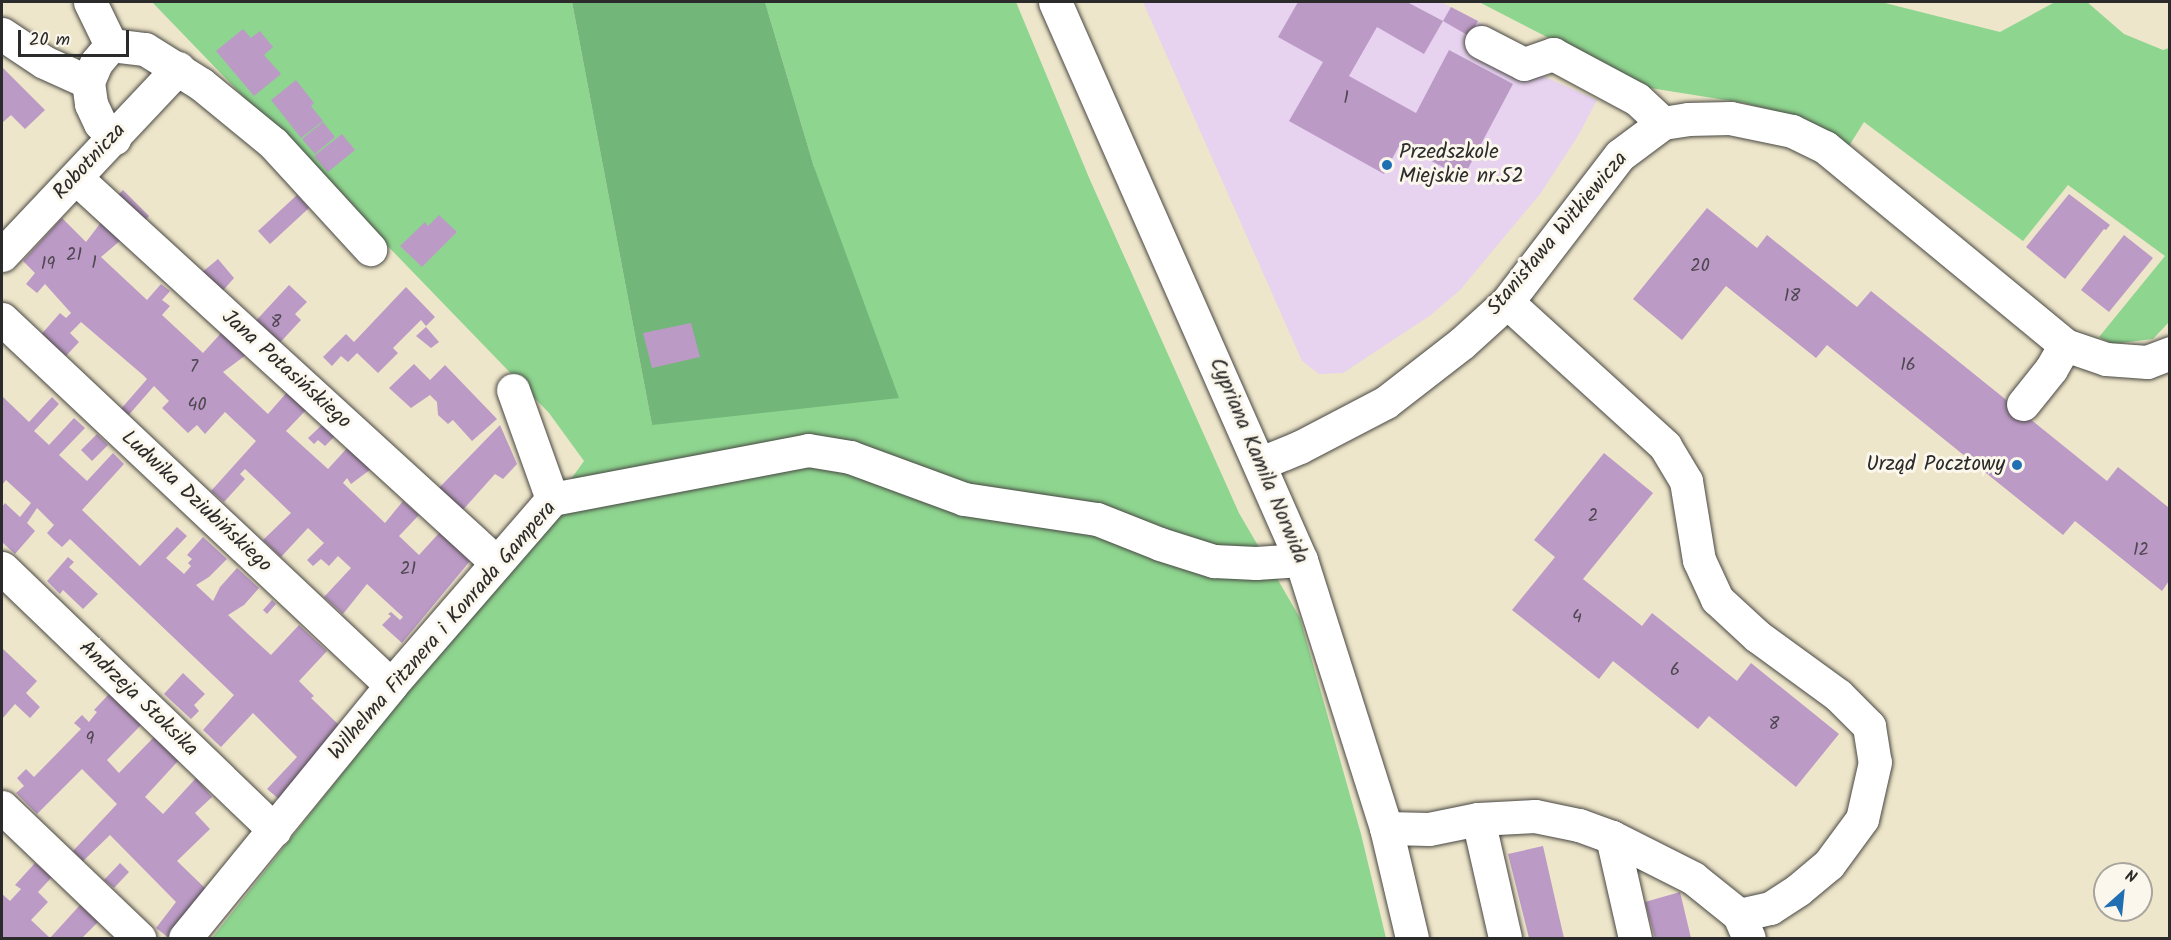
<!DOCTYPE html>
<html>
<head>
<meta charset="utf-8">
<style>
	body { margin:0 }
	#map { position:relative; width:2171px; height:940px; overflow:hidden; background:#eee6ca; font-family:Kalam,sans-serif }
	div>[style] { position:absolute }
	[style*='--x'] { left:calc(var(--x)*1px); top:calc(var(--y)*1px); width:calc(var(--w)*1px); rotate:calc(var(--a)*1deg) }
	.built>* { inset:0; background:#e7d2ef }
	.green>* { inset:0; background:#8ed58f }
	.forest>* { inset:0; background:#72b67a }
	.building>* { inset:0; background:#bc9ac6 }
	.roads { filter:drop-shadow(0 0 2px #484743) drop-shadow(0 0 2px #484743) }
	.minor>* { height:33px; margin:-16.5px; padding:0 16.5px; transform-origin:16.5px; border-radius:16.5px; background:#fff }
	.dots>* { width:16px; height:16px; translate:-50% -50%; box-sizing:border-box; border:3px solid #fbf7ec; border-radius:50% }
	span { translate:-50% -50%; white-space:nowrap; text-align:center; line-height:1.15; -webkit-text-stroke:6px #fbf7ec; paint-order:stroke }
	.number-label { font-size:18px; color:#4f4752 }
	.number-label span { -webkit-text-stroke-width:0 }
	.poi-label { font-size:21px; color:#2b2b2b }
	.left { translate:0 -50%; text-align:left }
	.right { translate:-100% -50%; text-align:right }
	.street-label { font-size:21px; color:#2b2b2b }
	.frame { position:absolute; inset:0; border:3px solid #2b2b2b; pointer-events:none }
	.north { position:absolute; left:2093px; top:862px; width:60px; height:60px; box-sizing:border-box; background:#fbf7ec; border:2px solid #a8a59f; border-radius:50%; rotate:27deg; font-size:16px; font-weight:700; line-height:24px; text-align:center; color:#2b2b2b }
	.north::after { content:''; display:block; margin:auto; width:21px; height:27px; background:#1f6fb2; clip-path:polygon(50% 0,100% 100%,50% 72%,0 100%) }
	.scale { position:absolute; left:18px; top:30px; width:111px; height:27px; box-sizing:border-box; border:3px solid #2b2b2b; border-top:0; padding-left:8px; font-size:18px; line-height:21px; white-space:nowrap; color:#2b2b2b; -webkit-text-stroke:4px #fbf7ec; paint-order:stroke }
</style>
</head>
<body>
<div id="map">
	<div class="built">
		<div style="clip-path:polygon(1143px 2px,1441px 2px,1530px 50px,1541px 75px,1597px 100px,1578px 136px,1540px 194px,1460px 290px,1431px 315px,1343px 373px,1319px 374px,1302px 361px)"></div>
	</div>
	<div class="green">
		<div style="clip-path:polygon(152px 2px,572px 2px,652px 425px,814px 167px,765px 2px,1016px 2px,1090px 180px,1239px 513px,1300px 618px,1361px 834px,1386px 938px,212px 938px,530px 536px,584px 461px,549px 413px)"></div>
		<div style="clip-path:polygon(1479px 2px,1881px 2px,2000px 32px,2055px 2px,2087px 2px,2124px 34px,2163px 50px,2169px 48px,2169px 322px,2153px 339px,2112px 344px,2099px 337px,2165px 256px,2068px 185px,2023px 241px,1864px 122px,1849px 146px,1798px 117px,1744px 103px,1644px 87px)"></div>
	</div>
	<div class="forest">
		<div style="clip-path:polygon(572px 2px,765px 2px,814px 167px,899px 398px,652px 425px)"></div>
	</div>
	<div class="building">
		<div style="clip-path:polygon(1298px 2px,1407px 2px,1443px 21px,1424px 54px,1377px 27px,1349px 76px,1416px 113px,1449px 50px,1513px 84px,1463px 178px,1400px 144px,1384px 174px,1289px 121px,1323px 62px,1278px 37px)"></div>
		<div style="clip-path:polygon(1451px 7px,1478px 21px,1469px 36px,1443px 21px)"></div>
		<div style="clip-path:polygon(243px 29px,251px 38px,260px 31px,273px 47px,264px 55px,281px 74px,254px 96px,216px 51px)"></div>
		<div style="clip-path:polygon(2px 67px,45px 110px,25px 129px,11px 115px,2px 123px)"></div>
		<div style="clip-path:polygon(296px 80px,314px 103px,311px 106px,323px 121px,301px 138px,271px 100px)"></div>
		<div style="clip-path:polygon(323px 122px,335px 137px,315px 154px,302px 139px)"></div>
		<div style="clip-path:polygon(342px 134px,355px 150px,328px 172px,314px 156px)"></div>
		<div style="clip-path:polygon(123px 190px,149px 216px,140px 227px,111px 202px)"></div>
		<div style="clip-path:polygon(2069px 194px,2110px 225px,2106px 230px,2104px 229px,2065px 279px,2026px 247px)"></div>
		<div style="clip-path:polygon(297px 195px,309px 208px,270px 244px,258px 231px)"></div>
		<div style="clip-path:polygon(1707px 208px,1757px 248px,1767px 235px,1857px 307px,1871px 291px,2107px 481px,2118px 467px,2168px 507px,2169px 505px,2169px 581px,2162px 591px,2075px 521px,2063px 535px,1827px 345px,1816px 358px,1726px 286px,1682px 340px,1633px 299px)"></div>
		<div style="clip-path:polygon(439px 215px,457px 232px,422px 267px,400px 246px,425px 222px,428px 226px)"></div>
		<div style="clip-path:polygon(62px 218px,86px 242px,102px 221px,121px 240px,101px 257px,147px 300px,161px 284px,170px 291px,162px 300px,170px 306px,162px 315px,203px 353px,222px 332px,246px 355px,223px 372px,268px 414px,288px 391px,307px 409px,286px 431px,328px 469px,348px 447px,371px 469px,351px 484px,347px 478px,343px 483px,385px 523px,403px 501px,419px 515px,399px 536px,419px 555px,440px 532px,470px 561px,402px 643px,382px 625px,391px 616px,388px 614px,391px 612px,400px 620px,403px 617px,367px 584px,343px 614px,324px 597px,351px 568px,338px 556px,329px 566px,321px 559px,313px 566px,307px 560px,324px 543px,308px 528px,281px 557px,263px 540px,291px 513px,245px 469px,240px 474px,245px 479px,224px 502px,211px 491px,256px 441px,225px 412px,205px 434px,197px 425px,188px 433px,162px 408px,169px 401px,154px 386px,127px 417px,120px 410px,147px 379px,143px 375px,81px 322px,70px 333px,79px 342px,64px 358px,39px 337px,60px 313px,66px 318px,71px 313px,45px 284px,37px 293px,26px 284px,35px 273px,23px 261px)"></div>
		<div style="clip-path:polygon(2124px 235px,2153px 258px,2109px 312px,2081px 290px)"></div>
		<div style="clip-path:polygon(218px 259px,234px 278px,220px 294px,200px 274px)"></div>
		<div style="clip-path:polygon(289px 285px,307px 302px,295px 314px,301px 320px,275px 348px,251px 326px)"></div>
		<div style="clip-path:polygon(406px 287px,435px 317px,426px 326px,421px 320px,393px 348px,398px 353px,378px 373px,357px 353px,348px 362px,341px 356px,332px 366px,323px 357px,346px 334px,354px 342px)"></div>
		<div style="clip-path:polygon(691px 323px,700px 357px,652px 368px,643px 333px)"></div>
		<div style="clip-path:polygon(426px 327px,439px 342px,431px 348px,416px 336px)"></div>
		<div style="clip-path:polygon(414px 364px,430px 380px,445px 365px,497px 419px,472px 441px,453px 420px,448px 424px,438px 415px,437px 402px,430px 395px,411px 408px,389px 388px)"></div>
		<div style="clip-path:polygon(2px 396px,29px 422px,52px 397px,59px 404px,34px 431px,49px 445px,74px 418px,85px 428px,59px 455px,87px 481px,113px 453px,124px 464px,82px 510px,140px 566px,177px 527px,187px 536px,166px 558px,184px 574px,191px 566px,188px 563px,192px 559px,187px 555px,203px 537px,227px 559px,209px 577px,196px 585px,213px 601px,220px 587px,237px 568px,259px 588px,244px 605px,228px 615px,248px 634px,271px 655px,299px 625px,327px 651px,299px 681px,314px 696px,311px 698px,339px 725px,280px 800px,267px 789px,297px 757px,253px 713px,221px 747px,203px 730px,234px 695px,70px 539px,62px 547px,54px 540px,47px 533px,54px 525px,37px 508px,27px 523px,35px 531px,15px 554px,2px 542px,2px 507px,5px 503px,20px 517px,31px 503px,6px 480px,2px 485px)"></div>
		<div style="clip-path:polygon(323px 424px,335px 436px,325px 446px,318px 440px,314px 444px,308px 438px)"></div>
		<div style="clip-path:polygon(500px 425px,517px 464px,503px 479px,495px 474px,461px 512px,436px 491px)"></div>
		<div style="clip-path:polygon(97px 434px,108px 445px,92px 461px,81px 450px)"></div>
		<div style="clip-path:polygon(1604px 453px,1653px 493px,1583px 579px,1642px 626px,1652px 613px,1737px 681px,1751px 663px,1839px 734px,1796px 787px,1709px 716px,1698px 729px,1613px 661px,1599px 679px,1512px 610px,1555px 557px,1534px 540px)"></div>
		<div style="clip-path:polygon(68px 557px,74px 562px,69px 567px,98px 594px,83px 609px,63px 590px,60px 594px,47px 581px)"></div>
		<div style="clip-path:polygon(272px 600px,276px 604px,267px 614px,263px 610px)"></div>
		<div style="clip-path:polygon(2px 648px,37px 681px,26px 693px,40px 707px,30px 718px,15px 704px,2px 719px)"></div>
		<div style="clip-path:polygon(183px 673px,205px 694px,194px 705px,199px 711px,191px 719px,164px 694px)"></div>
		<div style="clip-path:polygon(109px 694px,141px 725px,107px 760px,119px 773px,154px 737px,178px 761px,145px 797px,163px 814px,196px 778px,212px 797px,195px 813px,210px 829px,177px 861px,208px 891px,169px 938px,156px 928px,176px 902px,110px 835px,83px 861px,73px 851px,117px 804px,82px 769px,37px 814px,16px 793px,24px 786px,17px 778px,26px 769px,34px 777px,81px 729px,74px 723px,82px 715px,89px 722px,97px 712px,94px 710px)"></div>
		<div style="clip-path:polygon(1543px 846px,1558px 912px,1564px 938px,1529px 938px,1508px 854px)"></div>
		<div style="clip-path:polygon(35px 863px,52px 877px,38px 892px,48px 902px,31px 920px,50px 938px,80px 905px,98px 922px,82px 938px,2px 938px,2px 894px,10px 901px,21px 889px,15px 885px)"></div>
		<div style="clip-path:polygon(120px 863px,129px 872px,114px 888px,104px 880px)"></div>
		<div style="clip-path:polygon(1680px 892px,1691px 938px,1655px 938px,1645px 902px)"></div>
	</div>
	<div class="roads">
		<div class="minor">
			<div style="--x:90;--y:2;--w:48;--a:64"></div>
			<div style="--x:1055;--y:2;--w:610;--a:66.21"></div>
			<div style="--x:1301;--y:560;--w:281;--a:72.4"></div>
			<div style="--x:1386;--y:828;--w:113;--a:76.7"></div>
			<div style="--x:2;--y:34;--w:50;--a:33.7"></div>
			<div style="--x:44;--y:62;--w:48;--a:24.4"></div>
			<div style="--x:1481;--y:42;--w:48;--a:27.1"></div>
			<div style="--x:1524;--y:64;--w:31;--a:-19"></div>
			<div style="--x:1553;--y:54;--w:95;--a:28.2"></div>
			<div style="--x:1637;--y:99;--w:35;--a:43"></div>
			<div style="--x:111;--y:45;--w:34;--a:7"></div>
			<div style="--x:145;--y:49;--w:66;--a:32"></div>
			<div style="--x:201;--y:84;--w:93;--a:39.3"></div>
			<div style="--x:273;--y:143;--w:144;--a:47.5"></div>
			<div style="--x:111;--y:45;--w:23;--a:130"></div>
			<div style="--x:96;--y:63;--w:21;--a:113"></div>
			<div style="--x:88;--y:82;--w:22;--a:82"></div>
			<div style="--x:91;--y:104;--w:21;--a:65"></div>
			<div style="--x:100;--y:123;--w:21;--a:47"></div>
			<div style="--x:76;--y:178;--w:570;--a:42.44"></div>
			<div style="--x:2;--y:255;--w:257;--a:-46.7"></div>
			<div style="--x:1507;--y:302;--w:214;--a:42.3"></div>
			<div style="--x:1665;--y:446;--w:41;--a:59"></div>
			<div style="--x:1686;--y:481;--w:80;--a:80.7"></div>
			<div style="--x:1699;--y:560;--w:43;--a:65.2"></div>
			<div style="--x:1717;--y:599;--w:54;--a:42.8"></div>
			<div style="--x:1757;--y:636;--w:100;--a:36.1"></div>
			<div style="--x:1838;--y:695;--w:44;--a:45"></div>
			<div style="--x:1869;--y:726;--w:36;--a:81"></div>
			<div style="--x:1875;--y:762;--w:58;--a:102.8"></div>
			<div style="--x:1862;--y:819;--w:56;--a:126.3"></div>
			<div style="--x:1829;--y:864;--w:40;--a:140"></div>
			<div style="--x:1798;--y:890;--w:33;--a:147"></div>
			<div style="--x:1770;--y:908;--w:32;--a:167"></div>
			<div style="--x:2;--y:319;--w:534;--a:43.26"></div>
			<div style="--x:513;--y:390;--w:116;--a:70.3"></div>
			<div style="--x:2023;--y:404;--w:45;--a:-51.3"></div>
			<div style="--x:2051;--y:369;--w:28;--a:-60"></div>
			<div style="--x:1261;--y:463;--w:42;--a:-22.3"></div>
			<div style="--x:1300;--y:447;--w:97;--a:-27.6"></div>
			<div style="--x:1386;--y:402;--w:96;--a:-37.8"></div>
			<div style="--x:1462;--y:343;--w:61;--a:-42.3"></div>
			<div style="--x:1507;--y:302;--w:185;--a:-52.5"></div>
			<div style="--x:1620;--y:155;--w:54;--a:-36.7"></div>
			<div style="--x:1663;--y:123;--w:25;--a:-9"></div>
			<div style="--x:1688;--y:119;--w:42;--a:-1.4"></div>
			<div style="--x:1730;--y:118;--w:63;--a:11.8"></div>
			<div style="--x:1792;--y:131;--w:37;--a:26"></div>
			<div style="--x:1825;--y:147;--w:311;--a:39.5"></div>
			<div style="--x:2065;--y:345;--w:43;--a:18.9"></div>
			<div style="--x:2106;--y:359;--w:41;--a:4.2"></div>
			<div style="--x:2147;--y:362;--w:25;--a:-21"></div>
			<div style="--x:2;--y:568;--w:378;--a:43.9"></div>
			<div style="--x:2;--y:807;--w:190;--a:43.7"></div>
			<div style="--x:1478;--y:819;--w:122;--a:77.2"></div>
			<div style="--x:1386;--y:828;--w:43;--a:1.3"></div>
			<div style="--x:1429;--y:829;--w:50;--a:-11.5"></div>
			<div style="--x:1478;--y:819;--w:57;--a:-3"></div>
			<div style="--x:1535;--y:816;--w:45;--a:11.6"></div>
			<div style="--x:1579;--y:825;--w:35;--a:20"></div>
			<div style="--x:1612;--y:837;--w:91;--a:26.8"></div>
			<div style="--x:1693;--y:878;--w:59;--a:38.8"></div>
			<div style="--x:1739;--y:915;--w:25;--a:67"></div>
			<div style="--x:1612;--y:837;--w:104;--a:77.2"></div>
			<div style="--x:185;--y:938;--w:326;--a:-50.8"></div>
			<div style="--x:391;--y:685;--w:246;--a:-49.1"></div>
			<div style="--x:552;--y:499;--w:261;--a:-10.8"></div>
			<div style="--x:808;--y:450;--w:43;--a:9.5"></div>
			<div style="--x:850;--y:457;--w:121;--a:20.2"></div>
			<div style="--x:964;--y:499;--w:134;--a:8.6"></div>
			<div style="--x:1097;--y:519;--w:68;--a:21.6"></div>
			<div style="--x:1160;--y:544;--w:57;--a:17.5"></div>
			<div style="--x:1214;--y:561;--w:42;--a:2.7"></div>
			<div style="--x:1256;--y:563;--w:45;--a:-3.8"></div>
		</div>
	</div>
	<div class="dots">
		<div style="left:1387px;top:165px;background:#1f6fb2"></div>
		<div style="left:2017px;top:465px;background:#1f6fb2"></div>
	</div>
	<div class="number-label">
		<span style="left:1346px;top:99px">1</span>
		<span style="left:74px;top:256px">21</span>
		<span style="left:94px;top:264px">1</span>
		<span style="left:48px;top:265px">19</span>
		<span style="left:1700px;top:267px">20</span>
		<span style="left:1792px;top:297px">18</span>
		<span style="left:276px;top:323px">8</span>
		<span style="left:1908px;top:366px">16</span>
		<span style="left:194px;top:368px">7</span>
		<span style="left:197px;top:406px">40</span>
		<span style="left:1593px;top:517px">2</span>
		<span style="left:2141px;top:551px">12</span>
		<span style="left:408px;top:570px">21</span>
		<span style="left:1577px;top:618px">4</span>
		<span style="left:1675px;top:671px">6</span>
		<span style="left:1774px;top:725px">8</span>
		<span style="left:90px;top:740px">9</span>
	</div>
	<div class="poi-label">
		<span class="left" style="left:1399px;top:165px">Przedszkole<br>Miejskie nr.52</span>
		<span class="right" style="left:2005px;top:465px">Urząd Pocztowy</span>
	</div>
	<div class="street-label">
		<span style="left:90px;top:162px;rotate:-47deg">Robotnicza</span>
		<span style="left:1558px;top:234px;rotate:-50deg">Stanisława Witkiewicza</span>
		<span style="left:286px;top:370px;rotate:42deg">Jana Potasińskiego</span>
		<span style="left:1258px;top:461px;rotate:67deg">Cypriana Kamila Norwida</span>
		<span style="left:196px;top:502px;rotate:43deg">Ludwika Dziubińskiego</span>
		<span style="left:443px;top:631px;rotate:-49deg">Wilhelma Fitznera i Konrada Gampera</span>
		<span style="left:138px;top:699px;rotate:44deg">Andrzeja Stoksika</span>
	</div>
	<div class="frame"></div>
	<div class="north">N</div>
	<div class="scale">20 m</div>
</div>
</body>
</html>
